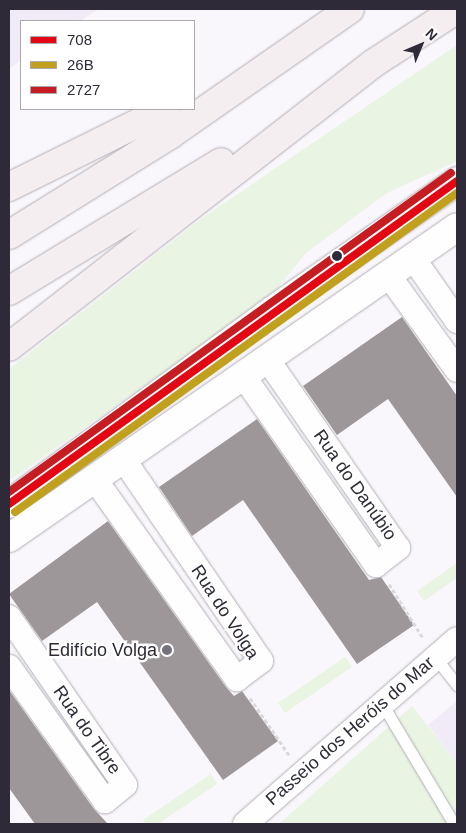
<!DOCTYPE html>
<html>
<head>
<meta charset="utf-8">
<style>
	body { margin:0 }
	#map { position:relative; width:466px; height:833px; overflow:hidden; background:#f9f7fb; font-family:Helvetica,sans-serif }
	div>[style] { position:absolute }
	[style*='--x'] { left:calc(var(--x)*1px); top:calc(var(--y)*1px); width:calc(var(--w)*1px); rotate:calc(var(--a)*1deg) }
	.built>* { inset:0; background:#f0ebf6 }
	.green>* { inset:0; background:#eaf4e2 }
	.building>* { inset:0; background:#9e9799 }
	.path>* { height:3px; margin-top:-1.5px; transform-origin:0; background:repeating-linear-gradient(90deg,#d9d8da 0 4px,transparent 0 6.5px) }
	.roads { filter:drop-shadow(0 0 1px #b2aeb6) drop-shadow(0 0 1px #b2aeb6) }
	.service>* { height:11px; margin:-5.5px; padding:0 5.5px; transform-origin:5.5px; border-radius:5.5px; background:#fefefe }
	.minor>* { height:24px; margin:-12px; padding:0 12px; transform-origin:12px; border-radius:12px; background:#fefefe }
	.tertiary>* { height:28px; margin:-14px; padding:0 14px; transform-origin:14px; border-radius:14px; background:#fefefe }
	.trunk>* { height:28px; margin:-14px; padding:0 14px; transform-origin:14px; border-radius:14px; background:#f5eef0 }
	.bus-1>* { height:8px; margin:-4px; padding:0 4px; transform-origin:4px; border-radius:4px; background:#e30613 }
	.bus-2>* { height:8px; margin:-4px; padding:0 4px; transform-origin:4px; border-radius:4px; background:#c1a01e }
	.bus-3>* { height:8px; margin:-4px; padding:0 4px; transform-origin:4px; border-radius:4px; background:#c61d23 }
	.dots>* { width:14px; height:14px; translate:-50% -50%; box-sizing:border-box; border:2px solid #fff; border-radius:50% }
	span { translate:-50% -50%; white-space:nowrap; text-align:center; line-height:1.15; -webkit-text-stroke:5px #fff; paint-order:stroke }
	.street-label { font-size:18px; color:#2f2a37 }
	.poi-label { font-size:18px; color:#2f2a37 }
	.right { translate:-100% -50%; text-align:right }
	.frame { position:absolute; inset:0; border:10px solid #2f2a37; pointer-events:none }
	.legend { position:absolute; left:20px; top:20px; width:175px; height:90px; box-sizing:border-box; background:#fff; border:1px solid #acaaaf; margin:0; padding:6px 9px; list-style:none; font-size:15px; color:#2f2a37 }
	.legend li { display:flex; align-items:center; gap:10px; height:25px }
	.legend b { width:25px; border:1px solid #acaaaf }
	.north { position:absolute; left:396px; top:20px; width:50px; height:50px; -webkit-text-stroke:4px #fff; paint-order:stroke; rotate:45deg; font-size:14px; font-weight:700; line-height:20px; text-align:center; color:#2f2a37 }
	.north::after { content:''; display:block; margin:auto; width:18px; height:22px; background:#2f2a37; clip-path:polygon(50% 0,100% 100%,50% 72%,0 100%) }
</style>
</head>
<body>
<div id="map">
	<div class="built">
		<div style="clip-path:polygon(9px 9px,99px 9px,80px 21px,21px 21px,21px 60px,9px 69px)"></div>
		<div style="clip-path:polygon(457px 701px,457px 763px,428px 725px)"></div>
	</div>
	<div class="green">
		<div style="clip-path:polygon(457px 45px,457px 161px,387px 193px,307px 252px,271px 296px,9px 481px,9px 369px,205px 216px)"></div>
		<div style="clip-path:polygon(457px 563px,457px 578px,424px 601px,417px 591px)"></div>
		<div style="clip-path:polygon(345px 657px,352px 667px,285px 713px,278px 703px)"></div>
		<div style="clip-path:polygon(412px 706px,457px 763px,457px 824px,279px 824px)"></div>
		<div style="clip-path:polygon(211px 774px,217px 784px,158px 824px,146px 824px,143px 820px)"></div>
	</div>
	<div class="building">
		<div style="clip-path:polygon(402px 317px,457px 396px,457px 497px,388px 399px,337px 435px,303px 386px)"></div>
		<div style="clip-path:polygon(257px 419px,369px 580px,381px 577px,414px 625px,357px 664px,243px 500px,192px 536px,159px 487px)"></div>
		<div style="clip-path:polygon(108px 521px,226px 687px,234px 696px,242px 691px,278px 741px,223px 780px,97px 602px,42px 641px,9px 594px)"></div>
		<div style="clip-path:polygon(9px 690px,94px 809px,108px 824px,35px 824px,9px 788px)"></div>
	</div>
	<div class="path">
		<div style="--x:389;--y:584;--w:64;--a:57.8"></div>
		<div style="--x:250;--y:698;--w:69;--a:55.6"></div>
	</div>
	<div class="roads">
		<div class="service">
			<div style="--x:435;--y:657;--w:36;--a:52"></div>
			<div style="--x:381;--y:702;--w:142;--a:59.1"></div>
		</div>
		<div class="minor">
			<div style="--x:413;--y:258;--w:77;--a:55.1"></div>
			<div style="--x:389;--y:276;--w:116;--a:54.1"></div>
			<div style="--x:244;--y:377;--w:230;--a:54.9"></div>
			<div style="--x:376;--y:565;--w:28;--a:-38"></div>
			<div style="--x:398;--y:548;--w:229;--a:-124.7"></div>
			<div style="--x:94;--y:478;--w:247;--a:54.6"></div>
			<div style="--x:237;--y:679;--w:30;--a:-37"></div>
			<div style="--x:261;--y:661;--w:245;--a:-124.3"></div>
			<div style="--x:9;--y:617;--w:204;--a:55.4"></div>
			<div style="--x:125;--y:785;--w:26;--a:141"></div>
			<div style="--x:105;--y:801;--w:165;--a:-125.6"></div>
			<div style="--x:245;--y:824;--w:281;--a:-41.1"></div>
		</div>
		<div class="tertiary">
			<div style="--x:9;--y:504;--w:328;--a:-36.3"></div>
			<div style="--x:273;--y:310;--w:225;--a:-35"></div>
			<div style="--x:9;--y:538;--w:545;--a:-34.77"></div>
		</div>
		<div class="trunk">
			<div style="--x:9;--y:187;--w:175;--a:-26.4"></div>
			<div style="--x:9;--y:235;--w:191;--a:-31.9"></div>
			<div style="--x:171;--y:134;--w:218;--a:-34.9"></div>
			<div style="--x:9;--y:291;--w:248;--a:-31.3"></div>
			<div style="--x:9;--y:347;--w:462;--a:-37.9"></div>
			<div style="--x:374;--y:63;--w:99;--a:-33"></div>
		</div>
	</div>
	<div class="bus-1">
		<div style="--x:9;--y:504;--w:552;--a:-35.79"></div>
	</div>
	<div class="bus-2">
		<div style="--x:15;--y:512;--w:545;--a:-35.82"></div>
	</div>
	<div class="bus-3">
		<div style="--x:9;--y:492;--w:545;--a:-35.82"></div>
	</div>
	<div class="dots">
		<div style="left:337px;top:256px;background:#2f2a37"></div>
		<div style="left:167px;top:650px;background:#76727c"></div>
	</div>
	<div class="street-label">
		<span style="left:355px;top:485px;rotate:55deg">Rua do Danúbio</span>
		<span style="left:225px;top:612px;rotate:57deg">Rua do Volga</span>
		<span style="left:87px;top:730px;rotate:55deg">Rua do Tibre</span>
		<span style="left:350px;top:731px;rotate:-41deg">Passeio dos Heróis do Mar</span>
	</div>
	<div class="poi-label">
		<span class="right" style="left:157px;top:650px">Edifício Volga</span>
	</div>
	<div class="frame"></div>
	<ul class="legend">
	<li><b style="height:6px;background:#e30613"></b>708</li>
	<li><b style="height:6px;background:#c1a01e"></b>26B</li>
	<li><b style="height:6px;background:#c61d23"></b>2727</li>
	</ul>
	<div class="north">N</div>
</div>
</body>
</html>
